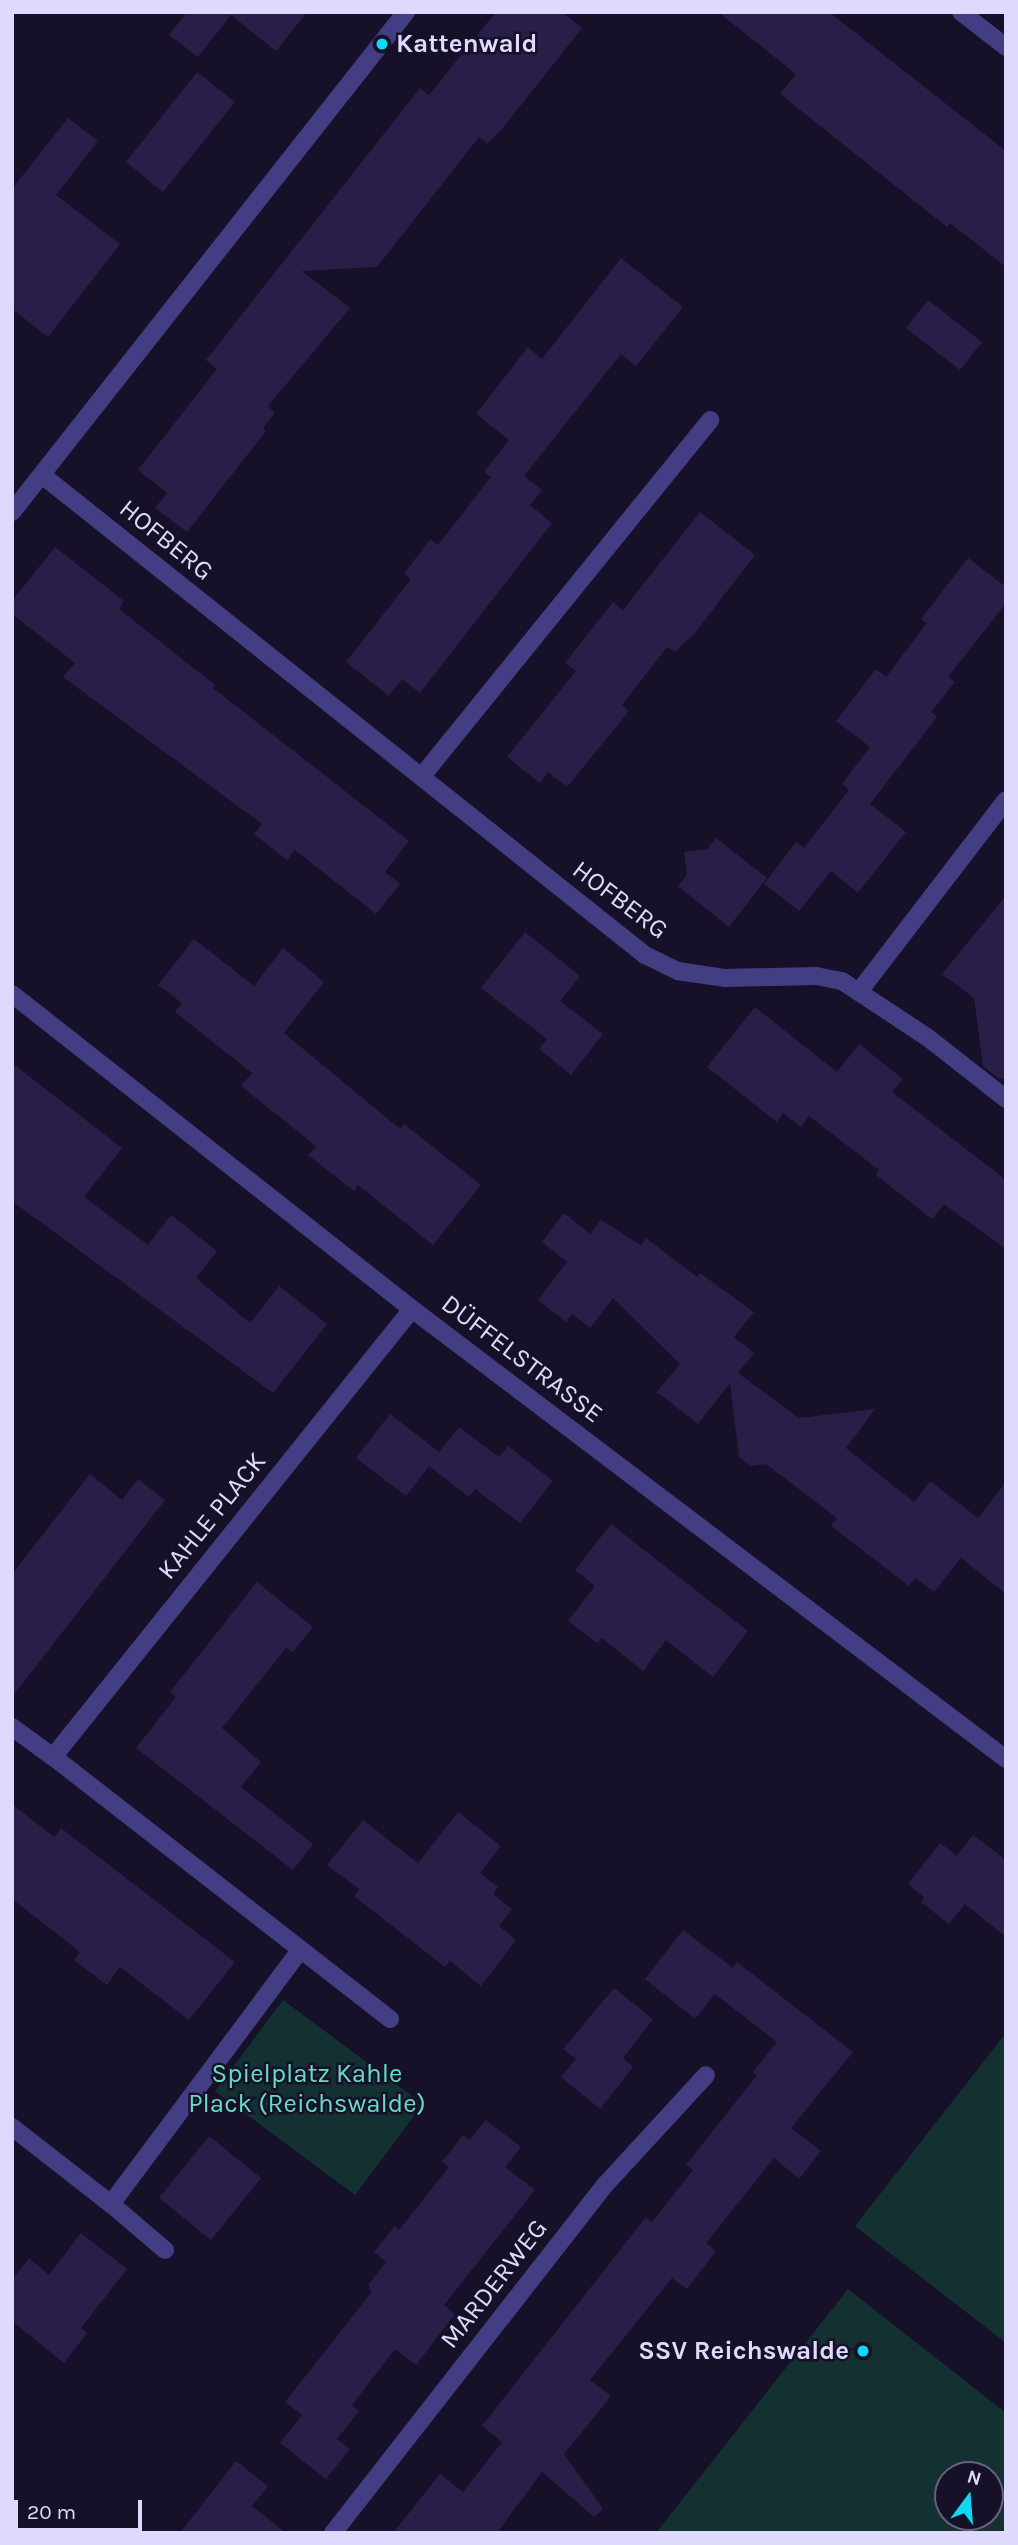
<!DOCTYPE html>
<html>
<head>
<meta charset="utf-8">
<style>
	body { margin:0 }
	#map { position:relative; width:1018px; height:2545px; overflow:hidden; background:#161128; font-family:Karla,sans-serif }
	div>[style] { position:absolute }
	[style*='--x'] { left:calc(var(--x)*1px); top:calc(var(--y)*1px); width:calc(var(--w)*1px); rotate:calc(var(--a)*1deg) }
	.green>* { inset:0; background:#143131 }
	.building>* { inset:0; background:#281e48 }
	.street>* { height:18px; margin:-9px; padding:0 9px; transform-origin:9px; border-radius:9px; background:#433e84 }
	.dots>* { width:19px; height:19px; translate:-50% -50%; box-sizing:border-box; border:4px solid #161128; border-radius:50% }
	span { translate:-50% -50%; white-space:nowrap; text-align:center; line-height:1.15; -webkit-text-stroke:5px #161128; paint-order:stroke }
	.poi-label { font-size:26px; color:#dfdafd; font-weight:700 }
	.left { translate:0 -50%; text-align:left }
	.right { translate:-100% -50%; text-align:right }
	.street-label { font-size:26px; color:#dfdafd }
	.park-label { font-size:26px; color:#68dbc1 }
	.frame { position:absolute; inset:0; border:14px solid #dfdafd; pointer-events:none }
	.north { position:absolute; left:934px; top:2461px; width:70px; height:70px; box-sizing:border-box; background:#161128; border:2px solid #66617d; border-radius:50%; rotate:16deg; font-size:19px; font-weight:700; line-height:28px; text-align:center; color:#dfdafd }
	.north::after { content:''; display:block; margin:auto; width:24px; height:32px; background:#0fd7f4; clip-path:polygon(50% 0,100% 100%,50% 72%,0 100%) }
	.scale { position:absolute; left:14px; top:2500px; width:128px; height:32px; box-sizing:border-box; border:4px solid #dfdafd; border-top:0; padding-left:9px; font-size:21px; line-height:24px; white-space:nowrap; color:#dfdafd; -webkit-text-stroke:5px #161128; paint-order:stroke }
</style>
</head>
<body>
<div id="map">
	<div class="green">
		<div style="clip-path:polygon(283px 2000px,423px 2104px,355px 2195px,215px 2091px)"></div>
		<div style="clip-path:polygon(1006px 2033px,1006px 2343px,855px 2226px)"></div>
		<div style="clip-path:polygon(evenodd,848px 2289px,1006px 2413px,1006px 2533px,656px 2533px,848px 2289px,948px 2475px,990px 2475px,990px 2517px,948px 2517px,948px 2475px)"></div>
	</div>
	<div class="building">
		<div style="clip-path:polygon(187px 12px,307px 12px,276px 51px,231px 15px,198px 57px,169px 35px)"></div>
		<div style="clip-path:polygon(496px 12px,562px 12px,582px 28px,502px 129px,487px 143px,479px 137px,377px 267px,302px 271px,350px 308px,268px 406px,275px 413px,263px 428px,266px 431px,187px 532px,155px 508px,167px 493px,138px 470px,217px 369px,206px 360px,420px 88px,429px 95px)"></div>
		<div style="clip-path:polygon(718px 12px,829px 12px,1006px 151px,1006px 267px,950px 223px,947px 227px,780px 94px,796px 74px)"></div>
		<div style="clip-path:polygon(197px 72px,235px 102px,163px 192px,126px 162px)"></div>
		<div style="clip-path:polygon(68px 118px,98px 141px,56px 195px,120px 244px,48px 337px,12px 309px,12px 189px)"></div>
		<div style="clip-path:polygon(621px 258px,683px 307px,636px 366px,621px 354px,524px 476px,542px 490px,530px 505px,552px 523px,420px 693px,402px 679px,389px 696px,346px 662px,411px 579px,404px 574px,430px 539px,438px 545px,491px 477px,484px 472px,509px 440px,476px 414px,528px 347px,542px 359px)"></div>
		<div style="clip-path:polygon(928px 300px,982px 342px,960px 370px,906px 328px)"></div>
		<div style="clip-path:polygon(700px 512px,755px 555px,694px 634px,675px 652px,667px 647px,622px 705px,629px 711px,567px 787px,548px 772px,540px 783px,507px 757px,576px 671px,565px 663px,613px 602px,623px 610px)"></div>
		<div style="clip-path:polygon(55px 547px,124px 601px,119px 609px,215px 685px,213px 688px,409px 841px,385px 872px,400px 884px,376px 914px,295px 850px,287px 860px,254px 834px,262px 824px,63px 677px,75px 663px,12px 614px,12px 601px)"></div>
		<div style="clip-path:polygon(968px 558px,1006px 587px,1006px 603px,948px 677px,955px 682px,931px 712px,937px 717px,870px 804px,906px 832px,858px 893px,831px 871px,799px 911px,764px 884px,796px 842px,804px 848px,849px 790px,842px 784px,870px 747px,836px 721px,876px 669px,886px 677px,927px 623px,921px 619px)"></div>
		<div style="clip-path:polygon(716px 838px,767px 878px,729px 927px,678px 886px,687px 875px,684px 852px,707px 849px)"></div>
		<div style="clip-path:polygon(1006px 896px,1006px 1078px,998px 1078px,983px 1066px,974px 998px,942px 974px)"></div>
		<div style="clip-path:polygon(525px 932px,580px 976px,560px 1001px,603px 1034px,571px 1075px,539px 1049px,547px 1039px,481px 988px)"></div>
		<div style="clip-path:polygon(194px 939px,254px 986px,283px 948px,324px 982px,284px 1033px,400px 1129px,404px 1124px,481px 1185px,433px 1245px,358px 1185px,354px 1191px,308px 1155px,316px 1146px,241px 1086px,252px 1073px,175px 1012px,182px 1003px,158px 985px)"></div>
		<div style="clip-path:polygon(755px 1007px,837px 1072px,859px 1044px,903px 1079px,892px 1092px,1006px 1180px,1006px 1249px,944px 1204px,932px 1219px,876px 1175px,879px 1170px,809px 1116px,801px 1127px,783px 1113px,777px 1122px,707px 1067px)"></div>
		<div style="clip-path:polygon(12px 1063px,122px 1148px,84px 1197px,148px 1245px,171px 1215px,217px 1251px,196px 1278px,250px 1323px,279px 1286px,327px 1324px,273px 1393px,12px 1201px)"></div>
		<div style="clip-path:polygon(564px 1213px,590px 1234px,601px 1220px,641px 1245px,646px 1238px,697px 1277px,700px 1273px,754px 1312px,734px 1337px,754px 1353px,738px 1373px,799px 1418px,875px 1409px,846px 1448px,914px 1502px,930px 1481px,978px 1518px,1006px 1482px,1006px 1594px,961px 1558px,934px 1592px,915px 1578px,909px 1586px,831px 1526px,837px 1518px,766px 1464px,751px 1466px,739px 1457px,730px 1383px,698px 1424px,657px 1392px,680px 1364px,613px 1298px,590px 1328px,572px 1314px,566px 1322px,538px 1300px,567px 1262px,542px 1242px)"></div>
		<div style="clip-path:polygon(390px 1414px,439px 1452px,459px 1427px,499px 1457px,508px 1446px,553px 1481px,520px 1523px,475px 1489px,469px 1497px,429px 1466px,406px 1496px,356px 1458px)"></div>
		<div style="clip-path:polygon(90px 1474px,122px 1500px,138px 1479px,165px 1500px,12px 1697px,12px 1574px)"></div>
		<div style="clip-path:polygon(611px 1524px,748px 1631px,713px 1677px,666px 1640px,643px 1671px,602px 1638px,597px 1643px,568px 1621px,595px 1586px,575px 1570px)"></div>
		<div style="clip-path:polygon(257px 1582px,313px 1627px,293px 1652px,286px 1648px,222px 1728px,261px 1762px,241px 1787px,313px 1844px,293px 1870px,136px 1748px,176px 1697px,170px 1692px)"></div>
		<div style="clip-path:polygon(12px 1804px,54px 1837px,61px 1828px,235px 1962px,189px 2020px,120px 1967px,107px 1985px,74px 1960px,80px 1952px,12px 1899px)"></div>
		<div style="clip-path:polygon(458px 1812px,501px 1846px,480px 1873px,498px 1887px,493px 1894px,512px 1909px,499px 1926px,516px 1940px,481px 1986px,450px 1961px,445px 1967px,354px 1896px,359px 1889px,327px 1865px,363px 1820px,418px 1863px)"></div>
		<div style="clip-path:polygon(973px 1835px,1006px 1860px,1006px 1937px,965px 1904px,949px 1924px,921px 1902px,924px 1897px,908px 1884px,940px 1843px,957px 1856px)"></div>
		<div style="clip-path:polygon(683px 1930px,733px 1968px,737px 1962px,853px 2052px,791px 2128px,821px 2151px,799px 2179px,774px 2158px,706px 2243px,716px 2251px,687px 2289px,672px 2278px,590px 2380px,611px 2396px,564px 2454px,603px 2509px,594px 2517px,542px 2472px,497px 2533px,393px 2533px,440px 2474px,463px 2492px,502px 2442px,482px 2426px,646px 2217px,652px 2222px,693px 2170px,686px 2165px,757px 2075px,753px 2072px,777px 2042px,715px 1994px,695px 2019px,645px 1979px)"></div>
		<div style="clip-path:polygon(614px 1988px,653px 2019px,623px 2058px,633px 2067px,600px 2109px,561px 2077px,576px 2059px,563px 2049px)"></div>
		<div style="clip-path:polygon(486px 2120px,521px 2147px,505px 2167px,535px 2190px,444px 2305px,455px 2314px,416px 2365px,395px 2349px,352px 2405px,359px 2411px,337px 2439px,350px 2449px,326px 2479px,280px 2443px,302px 2415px,285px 2402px,371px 2293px,369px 2284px,386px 2262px,374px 2252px,395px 2226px,399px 2230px,449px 2167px,442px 2162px,463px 2135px,469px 2140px)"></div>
		<div style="clip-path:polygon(209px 2136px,261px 2178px,211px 2240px,159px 2198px)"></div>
		<div style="clip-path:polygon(81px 2233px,127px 2269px,81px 2328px,87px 2333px,64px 2363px,12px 2321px,12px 2280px,29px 2258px,49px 2275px)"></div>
		<div style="clip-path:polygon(236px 2461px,268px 2486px,252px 2506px,286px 2533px,180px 2533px)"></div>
	</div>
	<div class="street">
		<div style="--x:961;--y:12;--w:57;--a:37.9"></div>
		<div style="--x:42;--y:475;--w:771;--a:38.52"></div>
		<div style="--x:645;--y:955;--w:37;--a:26"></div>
		<div style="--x:678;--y:971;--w:48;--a:8.5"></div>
		<div style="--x:725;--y:978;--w:91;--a:-1.3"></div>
		<div style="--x:816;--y:976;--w:26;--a:11"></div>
		<div style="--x:842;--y:981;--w:102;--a:33.4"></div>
		<div style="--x:927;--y:1037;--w:100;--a:38.1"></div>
		<div style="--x:12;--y:512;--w:637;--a:-51.76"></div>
		<div style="--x:422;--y:776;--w:458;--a:-51"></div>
		<div style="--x:861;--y:989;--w:238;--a:-52.5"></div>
		<div style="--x:12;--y:994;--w:509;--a:38.22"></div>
		<div style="--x:412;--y:1309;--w:745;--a:37.15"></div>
		<div style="--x:12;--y:1727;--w:51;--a:36.2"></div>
		<div style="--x:390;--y:2019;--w:427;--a:-142.1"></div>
		<div style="--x:53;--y:1757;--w:574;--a:-51.29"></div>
		<div style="--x:12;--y:2127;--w:125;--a:37.9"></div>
		<div style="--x:111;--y:2204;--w:314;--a:-53.3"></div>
		<div style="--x:111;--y:2204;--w:71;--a:40.4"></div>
		<div style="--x:333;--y:2533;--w:442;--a:-52"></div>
		<div style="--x:605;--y:2185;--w:149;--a:-47.4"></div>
	</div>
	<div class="dots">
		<div style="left:382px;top:44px;background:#0fd7f4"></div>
		<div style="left:863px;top:2351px;background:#0fd7f4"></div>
	</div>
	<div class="poi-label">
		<span class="left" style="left:396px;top:44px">Kattenwald</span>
		<span class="right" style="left:849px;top:2351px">SSV Reichswalde</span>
	</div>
	<div class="street-label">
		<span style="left:166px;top:540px;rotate:39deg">HOFBERG</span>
		<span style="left:620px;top:900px;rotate:37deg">HOFBERG</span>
		<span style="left:522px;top:1359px;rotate:37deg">DÜFFELSTRASSE</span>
		<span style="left:212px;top:1516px;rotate:-51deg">KAHLE PLACK</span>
		<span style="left:494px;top:2284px;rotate:-52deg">MARDERWEG</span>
	</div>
	<div class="park-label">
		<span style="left:307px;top:2089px">Spielplatz Kahle<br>Plack (Reichswalde)</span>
	</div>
	<div class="frame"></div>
	<div class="north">N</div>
	<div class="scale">20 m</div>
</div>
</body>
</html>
